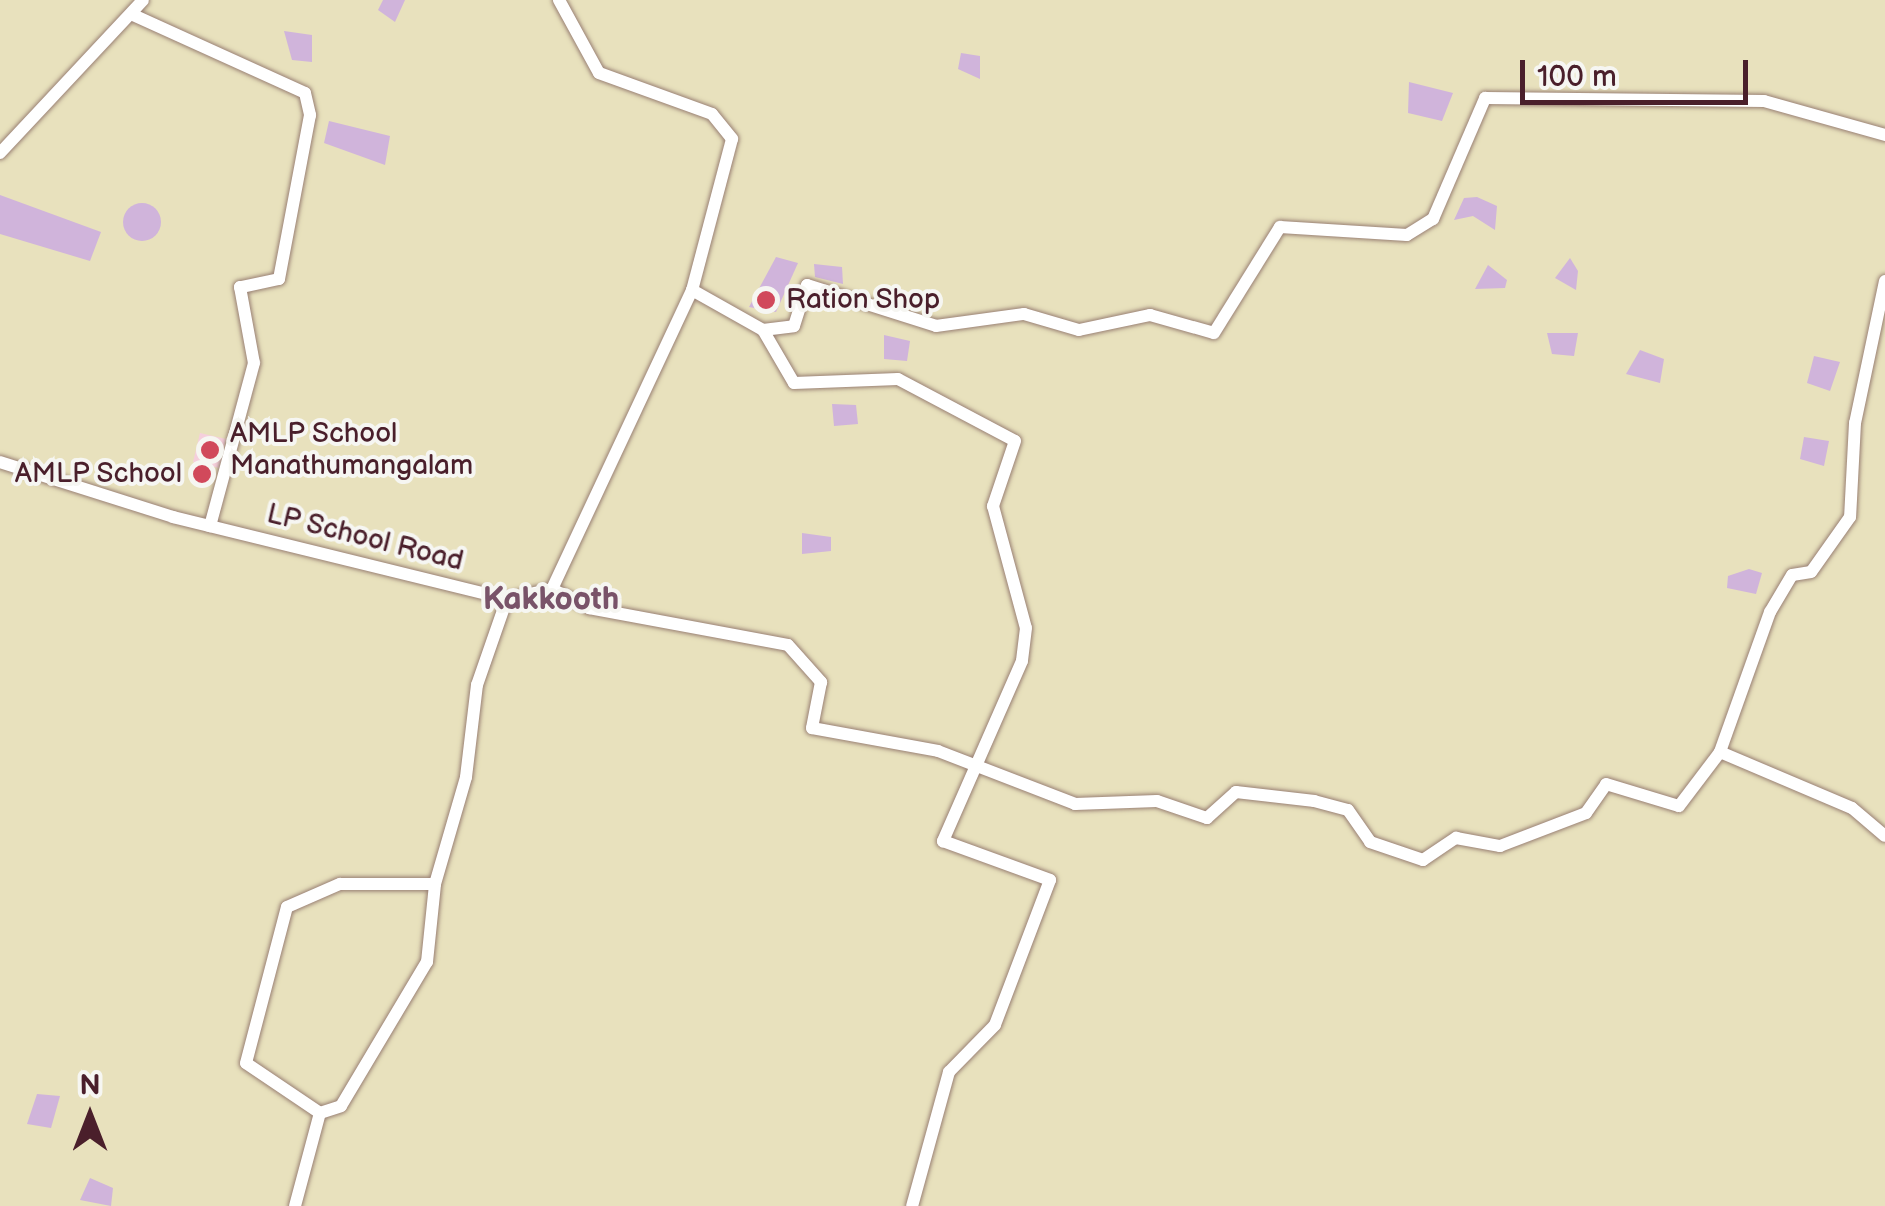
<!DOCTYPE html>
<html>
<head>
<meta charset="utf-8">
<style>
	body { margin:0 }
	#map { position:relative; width:1885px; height:1206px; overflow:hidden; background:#e8e1bd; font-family:"Balsamiq Sans",sans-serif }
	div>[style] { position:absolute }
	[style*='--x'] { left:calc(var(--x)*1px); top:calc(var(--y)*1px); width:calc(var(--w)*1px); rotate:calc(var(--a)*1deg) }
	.built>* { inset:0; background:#f5cfdc }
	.building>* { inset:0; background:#d0b4db }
	.round { border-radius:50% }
	.roads { filter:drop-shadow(0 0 2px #998074) drop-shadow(0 0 2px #998074) }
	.street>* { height:12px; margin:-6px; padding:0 6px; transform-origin:6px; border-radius:6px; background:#fff }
	.dots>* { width:28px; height:28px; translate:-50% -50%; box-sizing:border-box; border:5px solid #f6f6f2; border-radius:50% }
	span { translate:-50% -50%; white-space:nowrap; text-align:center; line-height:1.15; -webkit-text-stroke:8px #f6f6f2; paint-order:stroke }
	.poi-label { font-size:28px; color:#4a1f2b }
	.left { translate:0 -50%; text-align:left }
	.right { translate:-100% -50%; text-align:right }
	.street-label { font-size:28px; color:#4a1f2b }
	.quarter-label { font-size:32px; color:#795369; font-weight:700 }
	.north { position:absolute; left:40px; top:1066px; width:100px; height:100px; -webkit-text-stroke:8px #f6f6f2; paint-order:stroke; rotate:0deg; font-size:28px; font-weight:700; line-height:40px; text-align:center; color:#4a1f2b }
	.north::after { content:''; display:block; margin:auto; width:35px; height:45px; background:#4a1f2b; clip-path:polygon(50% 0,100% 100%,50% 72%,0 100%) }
	.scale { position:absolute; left:1520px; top:60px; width:228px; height:45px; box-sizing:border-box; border:5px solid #4a1f2b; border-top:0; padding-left:12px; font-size:30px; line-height:35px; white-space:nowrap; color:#4a1f2b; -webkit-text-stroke:8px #f6f6f2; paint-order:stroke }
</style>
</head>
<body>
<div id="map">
	<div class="built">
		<div style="clip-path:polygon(200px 433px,226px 439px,219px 468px,193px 462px)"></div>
	</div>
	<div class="building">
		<div style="clip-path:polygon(383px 0,405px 0,395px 22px,378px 10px)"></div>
		<div style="clip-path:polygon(284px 31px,312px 35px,312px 62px,292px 60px)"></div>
		<div style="clip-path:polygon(961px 53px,980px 56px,980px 79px,958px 69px)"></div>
		<div style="clip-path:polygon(1409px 82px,1453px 93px,1442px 121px,1408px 113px)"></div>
		<div style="clip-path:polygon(329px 121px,390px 136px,385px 165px,324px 143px)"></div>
		<div style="clip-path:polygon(0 195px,101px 232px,90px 261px,0 234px)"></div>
		<div style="clip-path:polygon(1477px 197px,1497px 206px,1495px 230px,1473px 216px,1454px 220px,1464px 198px)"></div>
		<div class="round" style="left:123px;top:203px;width:38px;height:38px"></div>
		<div style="clip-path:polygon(776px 257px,798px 263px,776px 312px,749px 307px)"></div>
		<div style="clip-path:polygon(1570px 258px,1578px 271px,1576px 290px,1555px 278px)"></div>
		<div style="clip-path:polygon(814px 264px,842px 267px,843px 284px,815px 277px)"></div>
		<div style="clip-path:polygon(1488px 265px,1507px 280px,1505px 288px,1475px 289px)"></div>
		<div style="clip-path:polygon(1547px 333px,1578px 333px,1574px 356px,1552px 354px)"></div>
		<div style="clip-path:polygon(884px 335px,910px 341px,907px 361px,884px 359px)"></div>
		<div style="clip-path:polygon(1640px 350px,1664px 359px,1660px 383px,1626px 374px)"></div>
		<div style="clip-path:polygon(1814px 356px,1840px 362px,1830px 391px,1807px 383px)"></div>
		<div style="clip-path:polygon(832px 404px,856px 405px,858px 424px,834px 426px)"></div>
		<div style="clip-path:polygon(1804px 437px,1829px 441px,1824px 466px,1800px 459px)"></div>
		<div style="clip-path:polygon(193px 465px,214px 471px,210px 485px,189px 479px)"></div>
		<div style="clip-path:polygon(802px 533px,831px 537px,831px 551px,802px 554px)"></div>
		<div style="clip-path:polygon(1749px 569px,1762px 573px,1756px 594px,1727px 588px,1728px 576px)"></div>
		<div style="clip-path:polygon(37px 1094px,60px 1096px,51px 1128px,27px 1124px)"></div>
		<div style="clip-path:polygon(90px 1178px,113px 1188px,111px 1206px,80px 1200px)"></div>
	</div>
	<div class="roads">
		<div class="street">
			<div style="--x:559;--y:0;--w:83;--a:61.3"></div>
			<div style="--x:599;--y:73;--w:120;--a:19.9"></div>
			<div style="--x:712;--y:114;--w:32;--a:51"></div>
			<div style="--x:732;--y:139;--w:156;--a:104.8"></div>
			<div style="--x:131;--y:14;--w:191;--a:24.4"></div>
			<div style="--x:305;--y:93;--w:23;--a:77"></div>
			<div style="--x:310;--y:115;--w:167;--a:100.7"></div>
			<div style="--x:279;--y:279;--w:40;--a:168"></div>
			<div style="--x:240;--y:287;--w:77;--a:79.6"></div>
			<div style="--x:254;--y:363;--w:169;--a:105.1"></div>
			<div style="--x:0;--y:153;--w:209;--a:-46.9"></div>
			<div style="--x:1885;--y:281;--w:145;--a:101.9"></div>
			<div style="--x:1855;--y:423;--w:94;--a:93"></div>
			<div style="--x:1850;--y:517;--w:67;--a:125.3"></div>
			<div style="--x:1811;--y:572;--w:19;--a:171"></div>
			<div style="--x:1792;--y:575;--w:43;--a:120.7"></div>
			<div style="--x:1770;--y:612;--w:149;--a:109.7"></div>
			<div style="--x:1720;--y:752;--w:143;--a:23"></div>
			<div style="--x:1852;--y:808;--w:43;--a:40.3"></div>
			<div style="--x:763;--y:330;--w:61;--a:59.7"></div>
			<div style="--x:794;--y:383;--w:104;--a:-2.2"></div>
			<div style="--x:898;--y:379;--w:132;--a:27.9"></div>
			<div style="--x:1015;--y:441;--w:69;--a:108.7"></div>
			<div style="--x:993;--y:506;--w:126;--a:74.9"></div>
			<div style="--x:1026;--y:628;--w:33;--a:97"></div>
			<div style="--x:1022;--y:661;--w:197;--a:113.7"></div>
			<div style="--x:943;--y:841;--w:114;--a:20"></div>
			<div style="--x:1050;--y:880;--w:155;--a:110.8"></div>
			<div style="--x:995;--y:1025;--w:66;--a:134.4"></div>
			<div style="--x:949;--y:1072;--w:139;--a:105.4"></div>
			<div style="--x:0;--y:462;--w:182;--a:17.6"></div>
			<div style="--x:173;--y:517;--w:344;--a:13.8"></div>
			<div style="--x:552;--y:589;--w:42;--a:27.2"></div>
			<div style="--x:589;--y:608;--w:202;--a:10.5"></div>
			<div style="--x:788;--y:645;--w:50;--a:48.3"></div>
			<div style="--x:821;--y:682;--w:47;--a:101.1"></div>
			<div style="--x:812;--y:728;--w:128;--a:10.3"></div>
			<div style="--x:938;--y:751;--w:147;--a:21.1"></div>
			<div style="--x:1075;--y:804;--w:82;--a:-2.1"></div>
			<div style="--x:1157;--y:801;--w:53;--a:18.8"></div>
			<div style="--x:1207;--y:818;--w:39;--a:-42"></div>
			<div style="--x:1236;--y:792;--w:79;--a:6.6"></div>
			<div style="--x:1314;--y:801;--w:35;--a:15"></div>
			<div style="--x:1348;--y:810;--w:39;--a:55"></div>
			<div style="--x:1370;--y:842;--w:56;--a:18.8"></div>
			<div style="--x:1423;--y:860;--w:40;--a:-34"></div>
			<div style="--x:1456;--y:838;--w:45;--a:10.3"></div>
			<div style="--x:1500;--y:846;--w:92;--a:-21"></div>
			<div style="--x:1586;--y:813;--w:35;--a:-55"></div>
			<div style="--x:1606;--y:784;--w:76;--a:16.8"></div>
			<div style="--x:1679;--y:806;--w:68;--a:-52.8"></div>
			<div style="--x:320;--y:1113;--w:22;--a:-18"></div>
			<div style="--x:341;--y:1106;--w:168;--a:-59.2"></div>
			<div style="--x:427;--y:962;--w:78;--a:-84.1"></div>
			<div style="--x:295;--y:1206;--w:96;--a:-75"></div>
			<div style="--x:320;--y:1113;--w:89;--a:-146"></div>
			<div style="--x:246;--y:1063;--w:161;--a:-75.3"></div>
			<div style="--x:287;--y:907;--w:58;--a:-23.5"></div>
			<div style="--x:340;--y:884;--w:95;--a:0"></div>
			<div style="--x:435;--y:884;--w:111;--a:-73.8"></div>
			<div style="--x:466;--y:777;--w:93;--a:-83.2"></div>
			<div style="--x:477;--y:685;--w:91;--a:-70.8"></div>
			<div style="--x:507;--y:599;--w:46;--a:-12.5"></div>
			<div style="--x:552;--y:589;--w:330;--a:-64.9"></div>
			<div style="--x:692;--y:290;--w:81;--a:29.4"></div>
			<div style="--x:763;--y:330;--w:31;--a:-7"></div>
			<div style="--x:794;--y:326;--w:43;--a:-72.4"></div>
			<div style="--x:807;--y:285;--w:135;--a:17.6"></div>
			<div style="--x:936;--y:326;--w:89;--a:-7.8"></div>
			<div style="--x:1024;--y:314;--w:57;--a:16.2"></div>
			<div style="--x:1079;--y:330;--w:73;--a:-11.9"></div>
			<div style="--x:1150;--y:315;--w:66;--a:15.7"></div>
			<div style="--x:1214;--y:333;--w:125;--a:-58.1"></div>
			<div style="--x:1280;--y:227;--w:127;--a:3.6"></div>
			<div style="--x:1407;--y:235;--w:31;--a:-32"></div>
			<div style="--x:1433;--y:219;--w:132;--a:-66.7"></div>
			<div style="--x:1485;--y:98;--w:279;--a:0.6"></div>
			<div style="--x:1764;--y:101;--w:126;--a:15.7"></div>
		</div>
	</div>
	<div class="dots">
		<div style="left:766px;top:300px;background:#d1495b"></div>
		<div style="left:210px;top:450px;background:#d1495b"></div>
		<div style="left:202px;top:474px;background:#d1495b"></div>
	</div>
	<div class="poi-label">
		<span class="left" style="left:786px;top:300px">Ration Shop</span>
		<span class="left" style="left:230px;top:450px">AMLP School<br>Manathumangalam</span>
		<span class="right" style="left:182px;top:474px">AMLP School</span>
	</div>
	<div class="street-label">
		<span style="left:365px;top:538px;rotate:14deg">LP School Road</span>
	</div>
	<div class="quarter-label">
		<span style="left:551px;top:600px">Kakkooth</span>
	</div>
	<div class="north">N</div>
	<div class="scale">100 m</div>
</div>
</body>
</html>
